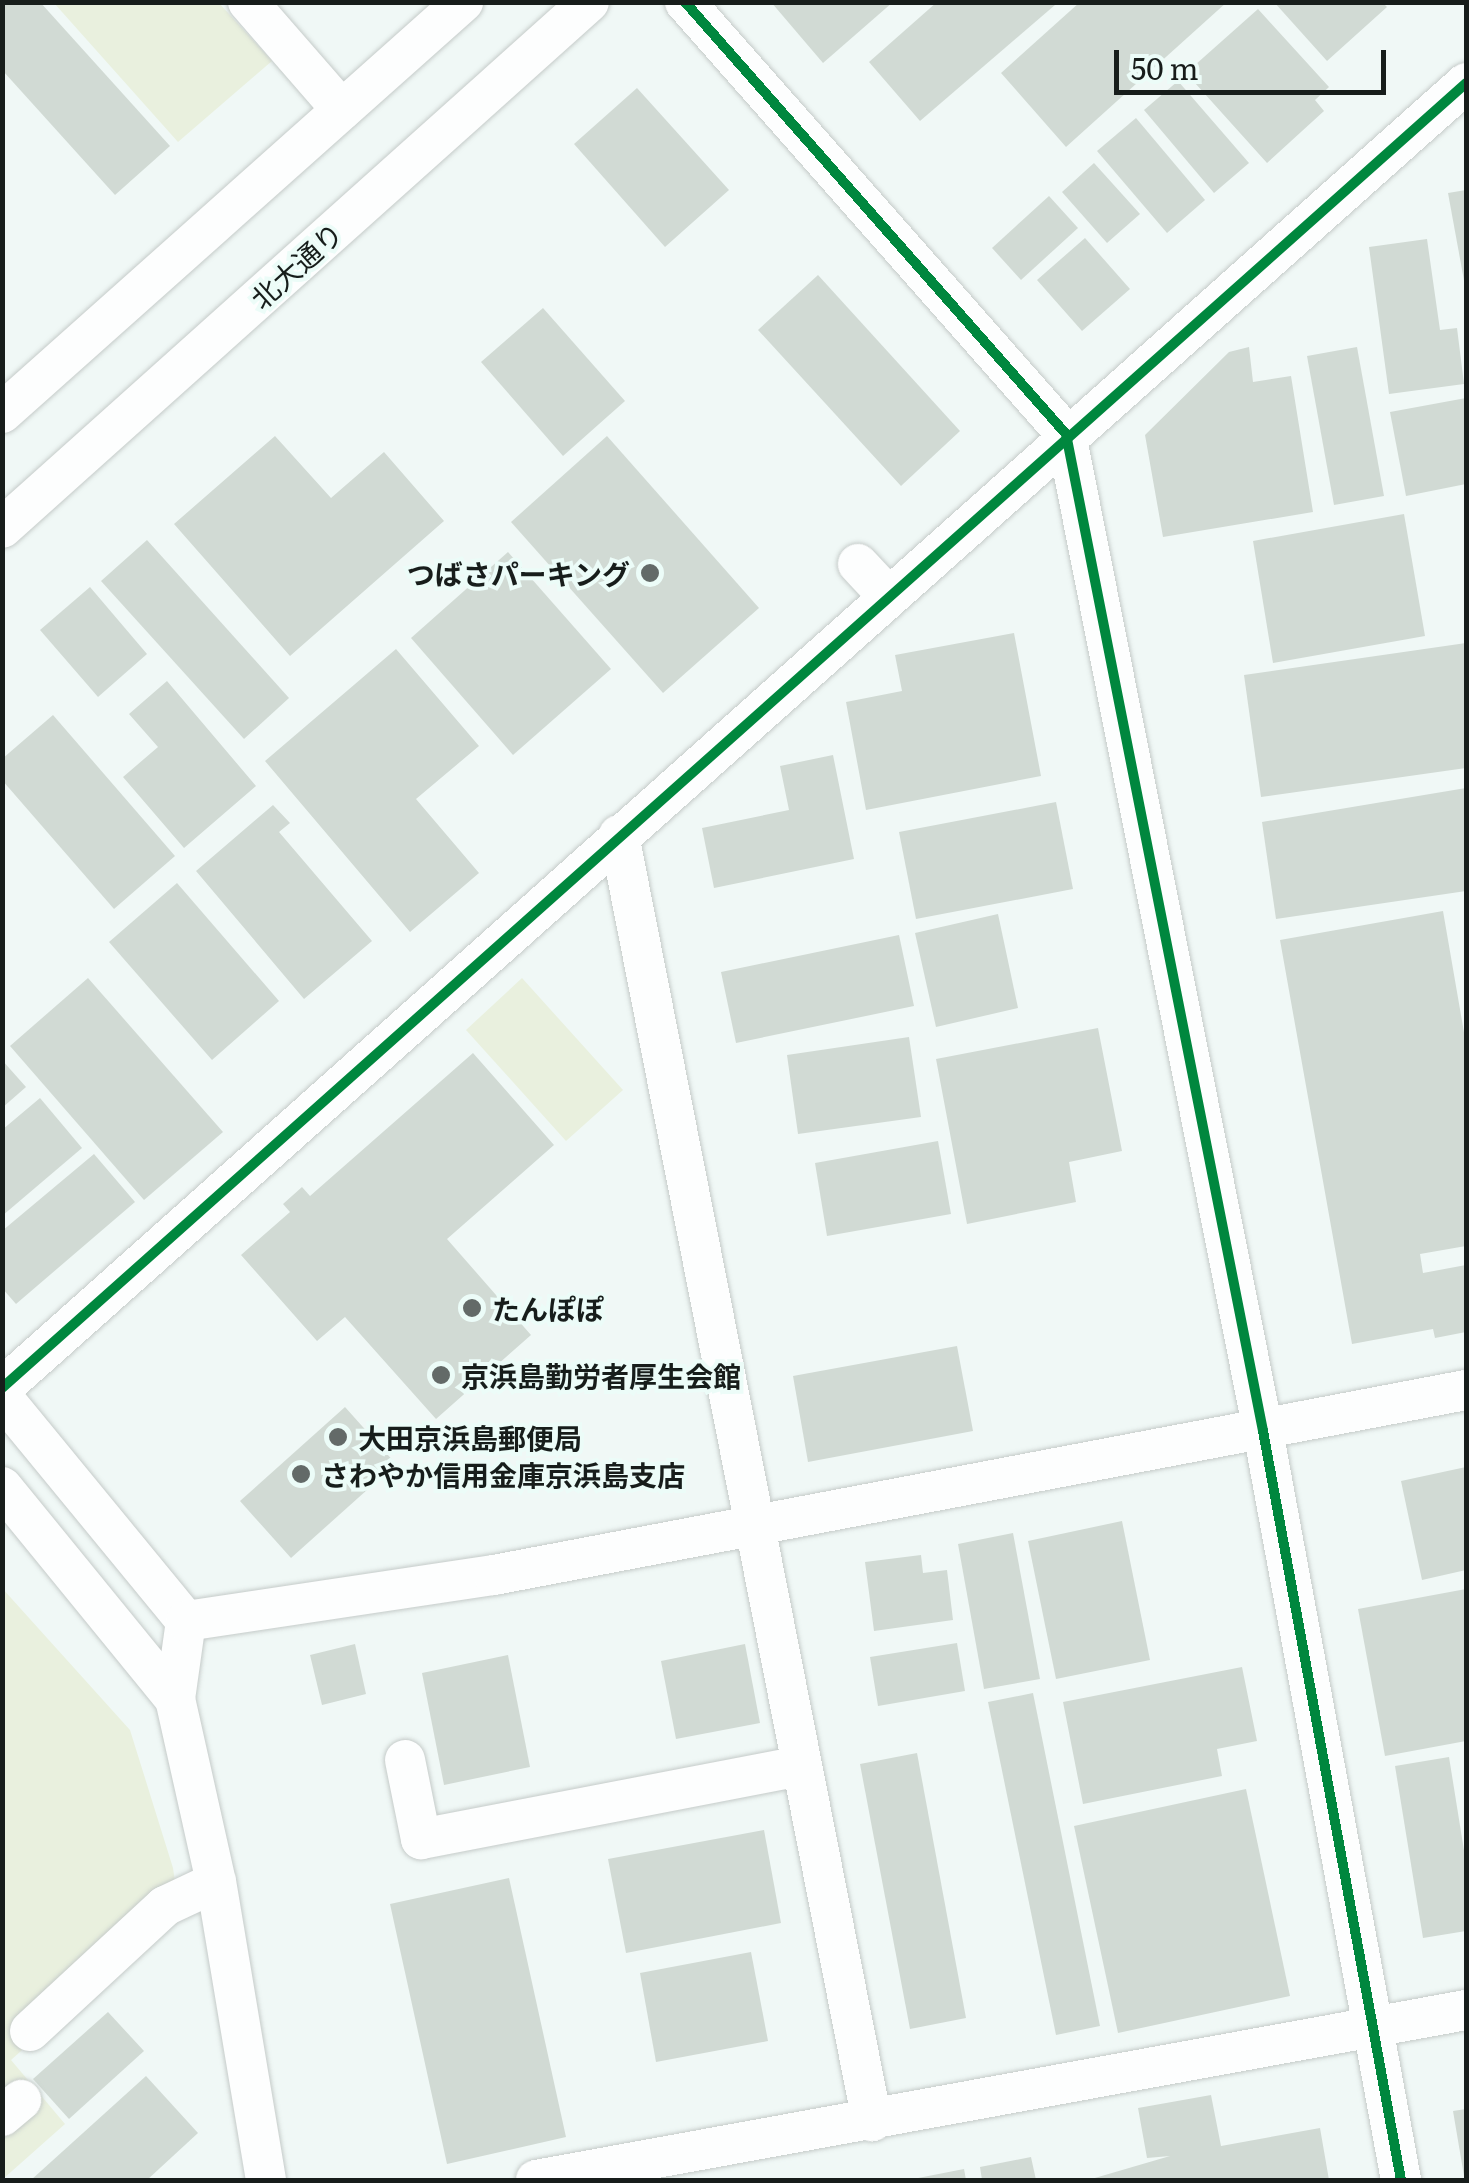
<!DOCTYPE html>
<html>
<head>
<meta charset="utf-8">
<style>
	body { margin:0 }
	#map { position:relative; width:1469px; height:2183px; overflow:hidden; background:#f0f8f6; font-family:Literata,"Noto Sans JP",serif }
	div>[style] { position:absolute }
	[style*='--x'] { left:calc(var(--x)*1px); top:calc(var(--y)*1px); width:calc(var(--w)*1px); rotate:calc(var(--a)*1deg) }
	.green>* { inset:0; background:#e9f0de }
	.building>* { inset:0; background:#d1dad4 }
	.roads { filter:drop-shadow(0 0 2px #c5cbc9) drop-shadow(0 0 2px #c5cbc9) }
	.minor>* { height:40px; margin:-20px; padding:0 20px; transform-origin:20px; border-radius:20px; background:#fdfefe }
	.cycleway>* { height:10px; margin:-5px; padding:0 5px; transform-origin:5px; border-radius:5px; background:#00873e }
	.dots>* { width:28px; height:28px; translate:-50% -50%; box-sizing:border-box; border:5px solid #ecfcf8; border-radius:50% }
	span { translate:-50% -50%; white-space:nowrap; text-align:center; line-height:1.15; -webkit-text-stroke:8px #ecfcf8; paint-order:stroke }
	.street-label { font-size:28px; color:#171d1b }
	.poi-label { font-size:28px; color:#171d1b; font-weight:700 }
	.right { translate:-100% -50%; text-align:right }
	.left { translate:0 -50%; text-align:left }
	.frame { position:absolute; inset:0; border:5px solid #171d1b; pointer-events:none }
	.scale { position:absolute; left:1114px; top:50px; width:272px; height:45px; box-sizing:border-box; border:5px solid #171d1b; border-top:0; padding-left:12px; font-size:30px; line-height:35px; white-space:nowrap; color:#171d1b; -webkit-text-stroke:8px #ecfcf8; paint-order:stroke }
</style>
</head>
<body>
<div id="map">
	<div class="green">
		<div style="clip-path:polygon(54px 3px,219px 3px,272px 61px,178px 142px)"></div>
		<div style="clip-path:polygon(522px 978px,623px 1090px,566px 1141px,466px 1030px)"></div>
		<div style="clip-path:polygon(2px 1588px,130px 1730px,173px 1868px,179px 1910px,11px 2060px,65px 2124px,3px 2179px)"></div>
	</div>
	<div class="building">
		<div style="clip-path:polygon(3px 2px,40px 2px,170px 146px,115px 195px,3px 71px)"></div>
		<div style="clip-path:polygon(771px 2px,893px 2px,823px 63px)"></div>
		<div style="clip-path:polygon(937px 2px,1055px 5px,920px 121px,869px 62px)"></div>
		<div style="clip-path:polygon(1080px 2px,1227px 2px,1066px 147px,1001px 73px)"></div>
		<div style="clip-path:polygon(1274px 2px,1382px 2px,1387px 7px,1327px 61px)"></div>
		<div style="clip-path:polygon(1258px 9px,1329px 87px,1315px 100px,1324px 111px,1267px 163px,1186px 73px)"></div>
		<div style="clip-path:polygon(1178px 81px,1249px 163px,1214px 193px,1144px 110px)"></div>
		<div style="clip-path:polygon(637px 88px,729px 190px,665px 247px,574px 144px)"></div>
		<div style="clip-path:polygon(1136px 118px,1205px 200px,1167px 233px,1097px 151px)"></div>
		<div style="clip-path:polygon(1094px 163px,1140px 214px,1107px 243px,1062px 192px)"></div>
		<div style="clip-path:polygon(1466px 190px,1466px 285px,1465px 286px,1448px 193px)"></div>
		<div style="clip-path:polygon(1049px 196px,1078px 228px,1021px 280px,992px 248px)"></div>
		<div style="clip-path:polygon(1085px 238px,1130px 289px,1082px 331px,1037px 280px)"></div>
		<div style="clip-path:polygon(1427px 239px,1440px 330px,1457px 328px,1464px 384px,1389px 394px,1369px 247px)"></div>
		<div style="clip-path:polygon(818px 275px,960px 431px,901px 486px,758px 330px)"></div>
		<div style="clip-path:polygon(543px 308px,625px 401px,563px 456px,481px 362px)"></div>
		<div style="clip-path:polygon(1249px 347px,1253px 382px,1291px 376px,1313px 512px,1163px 537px,1145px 435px,1229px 352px)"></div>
		<div style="clip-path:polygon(1357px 347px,1384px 496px,1334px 505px,1307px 356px)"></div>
		<div style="clip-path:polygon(1466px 398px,1466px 484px,1406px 496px,1390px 412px)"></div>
		<div style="clip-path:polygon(275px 436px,331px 498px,384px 452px,444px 521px,290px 656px,174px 524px)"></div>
		<div style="clip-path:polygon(607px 436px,759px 608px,663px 693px,511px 522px)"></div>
		<div style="clip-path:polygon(1404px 514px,1425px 636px,1273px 663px,1253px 541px)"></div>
		<div style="clip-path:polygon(147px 540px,289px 698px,244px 739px,101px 581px)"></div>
		<div style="clip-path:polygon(508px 552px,611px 669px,513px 755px,411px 638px)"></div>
		<div style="clip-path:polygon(90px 587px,147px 654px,98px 697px,40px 630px)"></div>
		<div style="clip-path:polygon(1014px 633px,1041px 776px,866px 810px,846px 702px,902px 691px,895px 655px)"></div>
		<div style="clip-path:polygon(1466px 643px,1466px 768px,1261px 797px,1244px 675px)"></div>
		<div style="clip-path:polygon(396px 649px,479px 746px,416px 799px,479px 873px,410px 932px,265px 761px)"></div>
		<div style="clip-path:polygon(167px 681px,256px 786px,184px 848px,123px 777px,158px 747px,129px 714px)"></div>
		<div style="clip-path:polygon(53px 715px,175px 856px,114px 909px,2px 780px,2px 759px)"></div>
		<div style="clip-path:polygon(833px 755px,854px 859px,714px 888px,702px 828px,789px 810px,780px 766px)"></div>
		<div style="clip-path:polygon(1466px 788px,1466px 891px,1276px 919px,1262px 822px)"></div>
		<div style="clip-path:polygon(1056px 802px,1073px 889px,916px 919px,899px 832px)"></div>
		<div style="clip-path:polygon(273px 805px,290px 823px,279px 832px,372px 941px,304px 999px,196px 871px)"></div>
		<div style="clip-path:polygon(177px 883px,279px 1001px,212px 1060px,109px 942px)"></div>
		<div style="clip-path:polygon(1443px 911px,1466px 1044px,1466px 1246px,1420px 1254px,1423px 1273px,1466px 1265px,1466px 1332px,1435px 1338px,1433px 1329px,1352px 1344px,1280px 940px)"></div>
		<div style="clip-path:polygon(998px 914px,1018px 1008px,936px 1027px,915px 933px)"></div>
		<div style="clip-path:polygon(899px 935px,914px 1006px,736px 1043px,721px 972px)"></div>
		<div style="clip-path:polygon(88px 978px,223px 1132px,144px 1200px,10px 1046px)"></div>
		<div style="clip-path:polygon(1098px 1028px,1122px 1151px,1069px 1162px,1076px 1202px,967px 1224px,936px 1059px)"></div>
		<div style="clip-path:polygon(909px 1037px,921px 1117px,798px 1134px,787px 1055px)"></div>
		<div style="clip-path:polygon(473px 1053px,554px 1145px,447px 1239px,531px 1335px,436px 1419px,345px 1317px,317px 1341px,241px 1255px,290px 1212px,283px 1204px,302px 1187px,310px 1196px)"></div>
		<div style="clip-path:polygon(2px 1060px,26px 1087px,2px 1108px)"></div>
		<div style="clip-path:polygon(40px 1098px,82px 1148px,2px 1216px,2px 1130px)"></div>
		<div style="clip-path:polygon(938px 1141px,951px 1214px,827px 1236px,815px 1163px)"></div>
		<div style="clip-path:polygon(94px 1154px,135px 1202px,16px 1304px,2px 1288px,2px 1231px)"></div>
		<div style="clip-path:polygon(957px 1346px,973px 1431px,808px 1462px,793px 1376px)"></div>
		<div style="clip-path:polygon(345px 1407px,396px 1464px,291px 1558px,240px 1501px)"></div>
		<div style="clip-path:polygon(1466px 1467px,1466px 1570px,1422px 1580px,1401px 1481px)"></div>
		<div style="clip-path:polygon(1122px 1521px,1150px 1660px,1056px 1679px,1028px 1541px)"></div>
		<div style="clip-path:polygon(1013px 1533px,1040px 1679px,984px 1689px,958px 1544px)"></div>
		<div style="clip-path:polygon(921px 1555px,923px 1573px,947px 1570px,953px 1620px,874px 1631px,865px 1562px)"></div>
		<div style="clip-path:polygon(1466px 1589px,1466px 1741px,1385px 1756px,1358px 1609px)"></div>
		<div style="clip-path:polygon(957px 1643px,965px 1691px,878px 1706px,870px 1657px)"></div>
		<div style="clip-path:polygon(355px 1644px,366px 1694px,322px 1705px,310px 1655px)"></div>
		<div style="clip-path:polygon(745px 1644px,760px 1723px,676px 1739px,661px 1661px)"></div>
		<div style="clip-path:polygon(508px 1655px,530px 1767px,444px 1785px,422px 1673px)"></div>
		<div style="clip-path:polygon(1242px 1667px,1257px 1741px,1217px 1749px,1222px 1776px,1083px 1804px,1063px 1702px)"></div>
		<div style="clip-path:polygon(1033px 1693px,1100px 2026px,1056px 2035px,988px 1702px)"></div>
		<div style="clip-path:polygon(917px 1753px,966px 2018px,910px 2029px,860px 1764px)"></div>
		<div style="clip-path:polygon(1449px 1757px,1466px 1863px,1466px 1931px,1423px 1938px,1395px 1766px)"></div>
		<div style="clip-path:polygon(1246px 1789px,1290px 1996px,1118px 2033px,1074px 1826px)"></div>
		<div style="clip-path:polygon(764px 1830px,781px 1923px,626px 1953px,608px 1859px)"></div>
		<div style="clip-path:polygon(509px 1878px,566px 2137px,447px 2164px,390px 1904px)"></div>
		<div style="clip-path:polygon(751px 1952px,768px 2041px,656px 2062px,640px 1973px)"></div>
		<div style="clip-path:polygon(108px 2012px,144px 2051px,69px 2119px,33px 2079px)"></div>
		<div style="clip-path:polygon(146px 2076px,198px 2133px,147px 2180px,31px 2180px)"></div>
		<div style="clip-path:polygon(1211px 2095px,1221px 2146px,1320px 2128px,1329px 2180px,1088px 2180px,1170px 2156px,1147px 2158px,1138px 2108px)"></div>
		<div style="clip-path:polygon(1466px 2109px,1466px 2176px,1464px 2176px,1453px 2111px)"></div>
		<div style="clip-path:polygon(1031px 2157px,1036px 2180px,982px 2180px,980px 2167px)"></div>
		<div style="clip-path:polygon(964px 2169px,966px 2180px,913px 2180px,913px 2179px)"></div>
	</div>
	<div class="roads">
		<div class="minor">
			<div style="--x:248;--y:2;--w:143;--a:49"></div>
			<div style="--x:685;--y:2;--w:576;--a:48.59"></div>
			<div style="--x:1066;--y:434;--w:1016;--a:78.82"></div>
			<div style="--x:1263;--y:1431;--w:762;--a:79.56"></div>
			<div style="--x:2;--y:413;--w:618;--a:-41.72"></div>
			<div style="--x:2;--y:528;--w:788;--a:-41.86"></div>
			<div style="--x:858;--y:564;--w:42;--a:46.9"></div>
			<div style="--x:619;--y:835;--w:1311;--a:78.87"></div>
			<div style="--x:2;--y:1388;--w:1961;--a:-41.71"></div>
			<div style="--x:2;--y:1397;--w:290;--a:50.6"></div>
			<div style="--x:2;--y:1487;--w:274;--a:50.8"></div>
			<div style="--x:405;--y:1760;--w:81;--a:78.6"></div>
			<div style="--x:421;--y:1839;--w:387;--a:-10.9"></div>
			<div style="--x:30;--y:2031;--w:184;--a:-42.8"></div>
			<div style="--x:165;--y:1906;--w:56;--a:-25.2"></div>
			<div style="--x:2;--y:2116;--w:25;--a:-40"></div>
			<div style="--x:266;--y:2180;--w:302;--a:-99.5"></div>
			<div style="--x:216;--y:1882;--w:188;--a:-102.6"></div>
			<div style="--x:175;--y:1699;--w:79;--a:-82"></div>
			<div style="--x:186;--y:1621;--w:311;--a:-8.5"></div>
			<div style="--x:494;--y:1575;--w:989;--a:-10.78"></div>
			<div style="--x:536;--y:2180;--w:945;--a:-10.36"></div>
		</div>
	</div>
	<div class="cycleway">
		<div style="--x:685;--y:2;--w:576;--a:48.59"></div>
		<div style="--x:1066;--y:434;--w:1016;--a:78.82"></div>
		<div style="--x:1263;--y:1431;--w:762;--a:79.56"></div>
		<div style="--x:2;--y:1388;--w:1961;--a:-41.71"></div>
	</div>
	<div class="dots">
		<div style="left:650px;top:573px;background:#636a68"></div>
		<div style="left:472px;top:1308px;background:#636a68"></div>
		<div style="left:441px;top:1375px;background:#636a68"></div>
		<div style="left:338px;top:1437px;background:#636a68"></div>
		<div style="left:301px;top:1474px;background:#636a68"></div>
	</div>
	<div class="street-label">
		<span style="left:296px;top:265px;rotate:-42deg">北大通り</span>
	</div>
	<div class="poi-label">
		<span class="right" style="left:630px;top:573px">つばさパーキング</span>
		<span class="left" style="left:492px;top:1308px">たんぽぽ</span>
		<span class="left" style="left:461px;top:1375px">京浜島勤労者厚生会館</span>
		<span class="left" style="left:358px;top:1437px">大田京浜島郵便局</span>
		<span class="left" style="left:321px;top:1474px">さわやか信用金庫京浜島支店</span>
	</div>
	<div class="frame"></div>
	<div class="scale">50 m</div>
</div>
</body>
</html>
